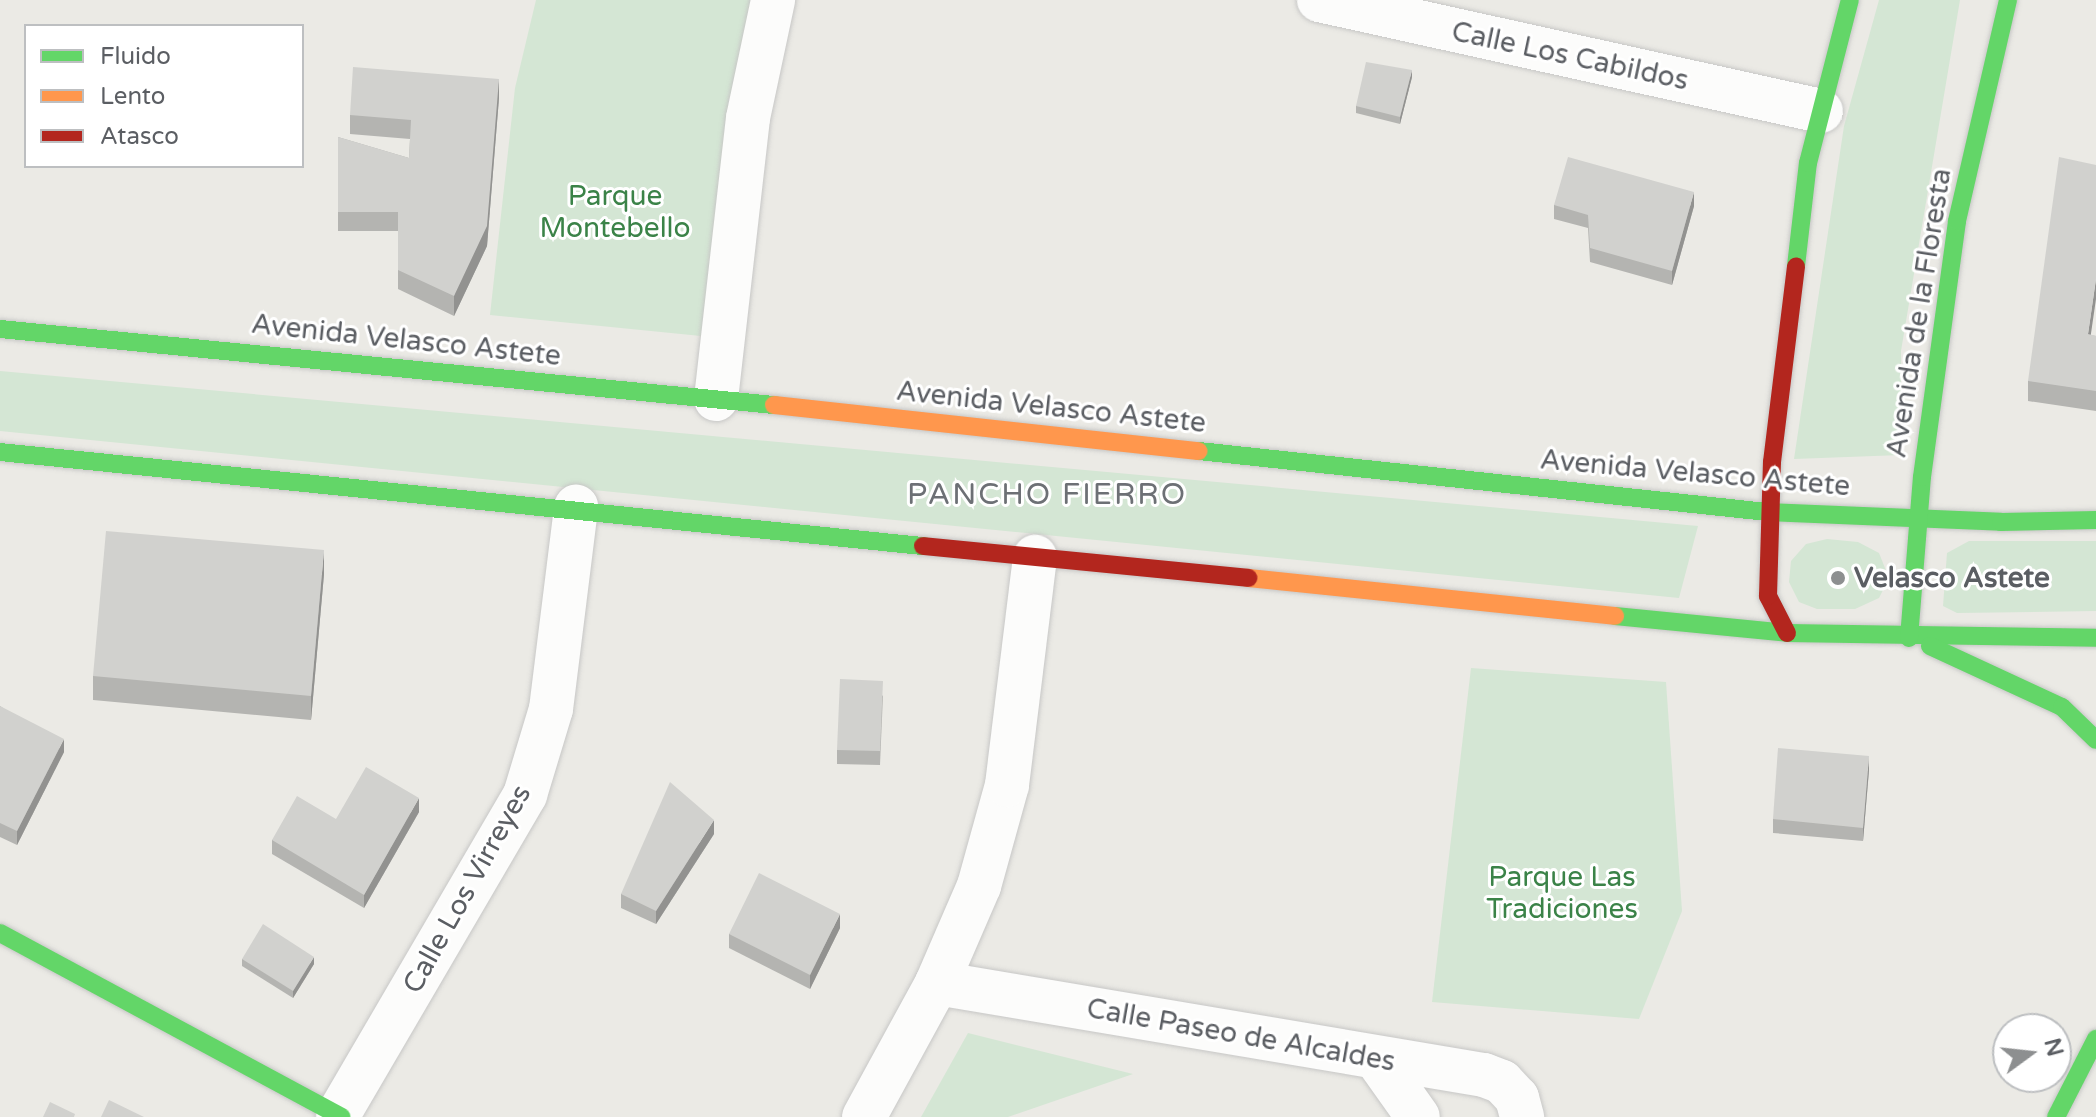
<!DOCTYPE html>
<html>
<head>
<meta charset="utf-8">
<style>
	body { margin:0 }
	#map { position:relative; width:2096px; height:1117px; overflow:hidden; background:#ebeae5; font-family:"Varela Round",sans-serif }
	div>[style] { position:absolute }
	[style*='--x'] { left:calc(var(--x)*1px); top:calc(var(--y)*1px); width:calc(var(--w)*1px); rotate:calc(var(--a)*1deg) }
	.green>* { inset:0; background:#d4e6d4 }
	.roads { filter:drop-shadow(0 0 2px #c7c7c6) drop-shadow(0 0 2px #c7c7c6) }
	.street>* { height:44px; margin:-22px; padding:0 22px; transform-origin:22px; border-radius:22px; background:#fcfcfb }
	.fast>* { height:18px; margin:-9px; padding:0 9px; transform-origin:9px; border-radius:9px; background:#63d668 }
	.slow>* { height:18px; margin:-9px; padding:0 9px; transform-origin:9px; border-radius:9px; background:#ff974d }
	.jam>* { height:18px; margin:-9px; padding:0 9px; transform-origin:9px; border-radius:9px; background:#b3261e }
	.wall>* { inset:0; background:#b4b4b1 }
	.shaded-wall>* { inset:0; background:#929290 }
	.building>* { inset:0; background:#d1d1ce }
	.dots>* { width:22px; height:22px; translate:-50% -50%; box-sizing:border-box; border:4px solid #fff; border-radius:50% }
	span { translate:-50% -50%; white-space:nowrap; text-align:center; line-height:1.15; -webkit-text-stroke:6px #fff; paint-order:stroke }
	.street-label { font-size:28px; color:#5b5e63 }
	.park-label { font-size:28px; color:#3b8348 }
	.poi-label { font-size:28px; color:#5b5e63; font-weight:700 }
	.left { translate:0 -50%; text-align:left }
	.neighbourhood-label { font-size:30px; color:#6d7075; letter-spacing:2px }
	.legend { position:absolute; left:24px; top:24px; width:280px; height:144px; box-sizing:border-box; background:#fff; border:2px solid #bdbfc1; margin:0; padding:10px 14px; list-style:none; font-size:24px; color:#5b5e63 }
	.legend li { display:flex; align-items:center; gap:16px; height:40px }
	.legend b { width:40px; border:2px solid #bdbfc1 }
	.north { position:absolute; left:1992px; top:1013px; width:80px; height:80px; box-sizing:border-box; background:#fff; border:2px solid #bdbfc1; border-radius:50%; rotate:75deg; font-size:22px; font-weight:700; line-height:32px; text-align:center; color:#5b5e63 }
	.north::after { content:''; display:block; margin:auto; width:28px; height:36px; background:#8d8f90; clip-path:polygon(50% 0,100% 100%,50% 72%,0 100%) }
</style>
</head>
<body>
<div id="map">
	<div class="green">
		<div style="clip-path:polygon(536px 0,765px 0,721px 338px,490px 315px,515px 88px)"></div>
		<div style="clip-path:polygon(1879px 0,1960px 0,1901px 351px,1901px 455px,1794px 459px,1844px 126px)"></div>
		<div style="clip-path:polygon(0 371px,1698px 526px,1679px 598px,0 431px)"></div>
		<div style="clip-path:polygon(1827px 539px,1858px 542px,1879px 553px,1889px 578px,1879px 598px,1855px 609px,1817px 609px,1799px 602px,1789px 582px,1791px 561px,1806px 544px)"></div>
		<div style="clip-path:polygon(1969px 541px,2096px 541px,2096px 611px,1957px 613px,1943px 606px,1947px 553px)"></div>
		<div style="clip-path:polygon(1471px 668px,1666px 682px,1682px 911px,1639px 1019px,1432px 1002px)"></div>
		<div style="clip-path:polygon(968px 1033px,1133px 1074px,1008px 1117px,921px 1117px)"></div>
	</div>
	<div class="roads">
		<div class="street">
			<div style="--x:1319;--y:0;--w:514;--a:12.47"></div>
			<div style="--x:716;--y:399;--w:283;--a:-83.5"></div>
			<div style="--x:748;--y:118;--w:121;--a:-78"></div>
			<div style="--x:937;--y:983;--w:555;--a:9.55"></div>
			<div style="--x:1484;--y:1075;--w:19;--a:21"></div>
			<div style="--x:1502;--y:1082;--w:22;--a:47"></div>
			<div style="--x:1517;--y:1098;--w:20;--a:75"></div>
			<div style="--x:1376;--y:1058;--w:72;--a:54.6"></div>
			<div style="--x:338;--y:1115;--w:371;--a:-59.7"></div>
			<div style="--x:525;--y:795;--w:90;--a:-73.2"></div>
			<div style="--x:551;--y:709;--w:204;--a:-82.9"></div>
			<div style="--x:864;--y:1117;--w:153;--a:-61.4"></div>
			<div style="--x:937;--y:983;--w:106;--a:-66.6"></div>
			<div style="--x:979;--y:886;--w:105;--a:-74.5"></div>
			<div style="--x:1007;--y:785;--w:230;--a:-83"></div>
		</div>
		<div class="fast">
			<div style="--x:1796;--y:266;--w:104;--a:-83.4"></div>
			<div style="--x:1808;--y:163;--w:168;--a:-75.6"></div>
			<div style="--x:0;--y:329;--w:778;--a:5.61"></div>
			<div style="--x:1199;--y:451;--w:571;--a:6.13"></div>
			<div style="--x:1767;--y:512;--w:234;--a:2.4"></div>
			<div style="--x:2001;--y:522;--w:95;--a:-1.2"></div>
			<div style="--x:0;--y:452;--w:928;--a:5.82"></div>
			<div style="--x:1615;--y:616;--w:173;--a:5.6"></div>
			<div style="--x:1787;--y:633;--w:309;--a:0.9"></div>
			<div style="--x:1909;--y:638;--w:162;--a:-85.4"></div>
			<div style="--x:1922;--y:477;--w:258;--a:-82.2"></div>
			<div style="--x:1957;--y:221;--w:227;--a:-77"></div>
			<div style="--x:1930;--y:646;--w:145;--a:24.8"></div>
			<div style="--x:2062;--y:707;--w:47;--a:44.1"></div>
			<div style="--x:0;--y:933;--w:388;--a:28.3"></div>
			<div style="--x:2056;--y:1117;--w:88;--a:-62.9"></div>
		</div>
		<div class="slow">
			<div style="--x:774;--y:405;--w:427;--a:6.2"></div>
			<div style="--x:1248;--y:578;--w:369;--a:5.9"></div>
		</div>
		<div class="jam">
			<div style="--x:923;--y:546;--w:327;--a:5.6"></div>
			<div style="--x:1787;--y:633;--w:42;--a:-117.2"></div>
			<div style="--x:1768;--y:596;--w:134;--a:-88.3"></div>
			<div style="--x:1772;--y:462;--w:197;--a:-83"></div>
		</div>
	</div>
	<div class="wall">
		<div style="clip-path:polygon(1412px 77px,1400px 124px,1356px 113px,1356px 106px)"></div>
		<div style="clip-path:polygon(499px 98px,487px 246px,454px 316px,398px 289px,398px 231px,338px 231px,338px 137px,409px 158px,410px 139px,350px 134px,350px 115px)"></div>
		<div style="clip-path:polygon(1554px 205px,1694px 206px,1672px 285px,1590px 262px,1588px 228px,1554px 219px)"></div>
		<div style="clip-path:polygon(2090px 335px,2096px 336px,2096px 411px,2028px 401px,2028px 381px)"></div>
		<div style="clip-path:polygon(324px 574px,311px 720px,93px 700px,93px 676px)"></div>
		<div style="clip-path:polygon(883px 695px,880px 765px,837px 764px,837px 750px)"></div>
		<div style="clip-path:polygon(0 706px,64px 752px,17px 845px,0 837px)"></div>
		<div style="clip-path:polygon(1869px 770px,1863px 841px,1773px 833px,1773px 819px)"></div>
		<div style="clip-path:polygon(419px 812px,364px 908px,272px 854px,272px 840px,336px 819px)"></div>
		<div style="clip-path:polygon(714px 834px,656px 924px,621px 908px,621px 894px)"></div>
		<div style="clip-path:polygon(840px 928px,810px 989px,729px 948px,729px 934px)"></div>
		<div style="clip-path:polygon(242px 959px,314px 964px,293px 998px,242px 966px)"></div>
	</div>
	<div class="shaded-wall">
		<div style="clip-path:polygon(1412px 70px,1412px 77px,1400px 124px,1400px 117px)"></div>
		<div style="clip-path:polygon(499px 79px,499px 98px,487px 246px,454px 316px,454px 296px)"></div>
		<div style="clip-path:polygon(1694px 192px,1694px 206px,1672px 285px,1672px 271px)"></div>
		<div style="clip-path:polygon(2096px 279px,2096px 299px,2088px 354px,2088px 334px)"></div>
		<div style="clip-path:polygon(324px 550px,324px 574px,311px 720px,311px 696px)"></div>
		<div style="clip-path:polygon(64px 739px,64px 752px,17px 845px,17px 831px)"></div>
		<div style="clip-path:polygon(1869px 756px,1869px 770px,1863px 841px,1863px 828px)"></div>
		<div style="clip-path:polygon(419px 798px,419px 812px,364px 908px,364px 895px)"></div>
		<div style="clip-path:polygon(714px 820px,714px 834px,656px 924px,656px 911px)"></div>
		<div style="clip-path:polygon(840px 914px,840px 928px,810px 989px,810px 975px)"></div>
		<div style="clip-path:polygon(314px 957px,314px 964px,293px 998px,293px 991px)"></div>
	</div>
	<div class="building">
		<div style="clip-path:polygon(1366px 62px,1412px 70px,1400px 117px,1356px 106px)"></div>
		<div style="clip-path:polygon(353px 67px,499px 79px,487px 226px,454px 296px,398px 270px,398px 212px,338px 212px,338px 137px,409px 158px,411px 120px,350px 115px)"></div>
		<div style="clip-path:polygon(1568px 157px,1694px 192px,1672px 271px,1590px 248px,1588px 215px,1554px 205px)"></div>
		<div style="clip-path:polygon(2059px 157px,2096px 165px,2096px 279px,2088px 334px,2096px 336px,2096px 391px,2028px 381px)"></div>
		<div style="clip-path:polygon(106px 531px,324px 550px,311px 696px,93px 676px)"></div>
		<div style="clip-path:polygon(840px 679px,883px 681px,880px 751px,837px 750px)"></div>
		<div style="clip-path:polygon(0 706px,64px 739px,17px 831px,0 823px)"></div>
		<div style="clip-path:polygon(1778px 748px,1869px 756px,1863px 828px,1773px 819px)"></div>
		<div style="clip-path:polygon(366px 767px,419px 798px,364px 895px,272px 840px,297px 796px,336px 819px)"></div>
		<div style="clip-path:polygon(670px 782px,714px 820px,656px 911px,621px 894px)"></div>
		<div style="clip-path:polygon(759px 873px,840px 914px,810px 975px,729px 934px)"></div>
		<div style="clip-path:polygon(263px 924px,314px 957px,293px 991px,242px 959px)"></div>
		<div style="clip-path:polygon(109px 1100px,144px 1117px,101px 1117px)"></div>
		<div style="clip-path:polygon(50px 1102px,75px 1114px,74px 1117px,43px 1117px)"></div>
	</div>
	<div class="dots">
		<div style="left:1838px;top:578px;background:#8d8f90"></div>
	</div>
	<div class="street-label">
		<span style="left:1570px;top:56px;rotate:12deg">Calle Los Cabildos</span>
		<span style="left:1919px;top:313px;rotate:-81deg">Avenida de la Floresta</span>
		<span style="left:406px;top:340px;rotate:6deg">Avenida Velasco Astete</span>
		<span style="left:1051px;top:407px;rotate:6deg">Avenida Velasco Astete</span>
		<span style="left:1695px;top:473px;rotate:5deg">Avenida Velasco Astete</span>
		<span style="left:467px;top:889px;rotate:-61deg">Calle Los Virreyes</span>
		<span style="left:1241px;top:1035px;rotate:10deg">Calle Paseo de Alcaldes</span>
	</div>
	<div class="park-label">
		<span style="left:615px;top:212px">Parque<br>Montebello</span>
		<span style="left:1562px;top:893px">Parque Las<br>Tradiciones</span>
	</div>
	<div class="poi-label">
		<span class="left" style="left:1854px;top:578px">Velasco Astete</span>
	</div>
	<div class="neighbourhood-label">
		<span style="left:1047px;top:495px">PANCHO FIERRO</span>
	</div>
	<ul class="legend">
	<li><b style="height:10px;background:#63d668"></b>Fluido</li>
	<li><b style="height:10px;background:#ff974d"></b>Lento</li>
	<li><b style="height:10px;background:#b3261e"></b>Atasco</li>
	</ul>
	<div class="north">N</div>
</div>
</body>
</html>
